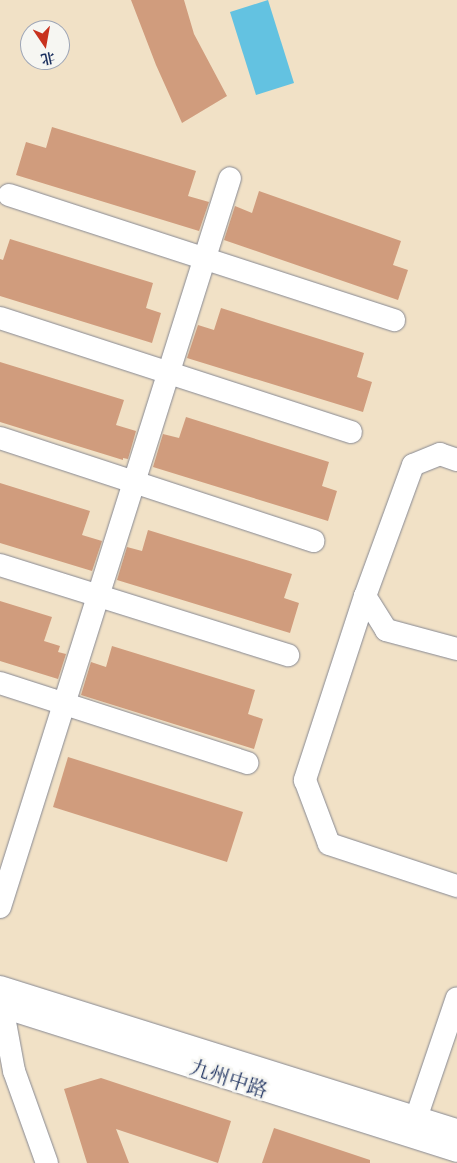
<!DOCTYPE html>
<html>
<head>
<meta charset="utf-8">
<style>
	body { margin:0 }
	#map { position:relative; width:457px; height:1163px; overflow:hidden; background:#f1e1c6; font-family:"Gentium Book Plus","Noto Serif SC",serif }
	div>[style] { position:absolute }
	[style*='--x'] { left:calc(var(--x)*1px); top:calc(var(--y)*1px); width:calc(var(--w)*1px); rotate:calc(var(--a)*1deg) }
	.water>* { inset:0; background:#63c2e1 }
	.building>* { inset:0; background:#d09c7d }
	.roads { filter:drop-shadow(0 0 1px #868892) drop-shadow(0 0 1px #868892) }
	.minor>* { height:22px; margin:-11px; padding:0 11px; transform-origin:11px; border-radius:11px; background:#fff }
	span { translate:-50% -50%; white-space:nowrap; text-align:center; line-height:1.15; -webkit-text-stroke:5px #f6f6f2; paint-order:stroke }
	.street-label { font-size:20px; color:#1b2f5e }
	.north { position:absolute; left:20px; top:20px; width:50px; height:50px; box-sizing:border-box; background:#f6f6f2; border:1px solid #9ea6b7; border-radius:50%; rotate:168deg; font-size:14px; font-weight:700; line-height:20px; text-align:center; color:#1b2f5e }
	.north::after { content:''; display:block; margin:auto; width:18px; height:22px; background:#c8321e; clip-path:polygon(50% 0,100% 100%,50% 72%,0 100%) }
</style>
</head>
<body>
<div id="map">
	<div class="water">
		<div style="clip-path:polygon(268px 0,294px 83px,256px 95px,230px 12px)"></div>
	</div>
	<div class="building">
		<div style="clip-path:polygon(131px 0,184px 0,194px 34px,227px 96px,182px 123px,156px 65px)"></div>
		<div style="clip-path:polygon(52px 127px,196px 171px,188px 196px,209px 202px,199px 231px,16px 175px,26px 142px,46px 148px)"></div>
		<div style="clip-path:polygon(259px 191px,401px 241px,393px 265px,408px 270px,398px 300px,224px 240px,235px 206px,252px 213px)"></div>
		<div style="clip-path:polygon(10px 239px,153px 283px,146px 308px,161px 313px,152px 343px,0 296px,0 259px,3px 260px)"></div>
		<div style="clip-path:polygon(221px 308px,364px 353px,357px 377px,372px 382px,363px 412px,187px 358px,198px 325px,214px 330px)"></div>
		<div style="clip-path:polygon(0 362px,124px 400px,116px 425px,136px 431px,128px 459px,123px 458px,123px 460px,0 422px)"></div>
		<div style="clip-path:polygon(186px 417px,329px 462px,322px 486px,337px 491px,328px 521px,153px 467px,163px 434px,179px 438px)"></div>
		<div style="clip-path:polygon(0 483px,90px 511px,82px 535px,102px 541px,92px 571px,0 543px)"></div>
		<div style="clip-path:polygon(148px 530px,292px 574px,284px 598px,299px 603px,290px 633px,117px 580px,127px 547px,142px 551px)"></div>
		<div style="clip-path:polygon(0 601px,52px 617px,44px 641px,60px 646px,58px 652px,66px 654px,58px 679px,0 661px)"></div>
		<div style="clip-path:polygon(112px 646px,255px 690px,248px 714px,263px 719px,254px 749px,81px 695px,91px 662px,106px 667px)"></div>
		<div style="clip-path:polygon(68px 757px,243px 812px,227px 862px,53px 807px)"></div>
		<div style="clip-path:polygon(101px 1078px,231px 1121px,218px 1163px,116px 1129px,129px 1163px,87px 1163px,64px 1089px)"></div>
		<div style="clip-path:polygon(274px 1128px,370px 1160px,370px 1163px,262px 1163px)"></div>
	</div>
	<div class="roads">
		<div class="minor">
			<div style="--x:9;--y:195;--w:405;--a:18"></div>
			<div style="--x:0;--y:318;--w:369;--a:18"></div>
			<div style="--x:0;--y:438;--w:330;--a:18.2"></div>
			<div style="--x:457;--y:460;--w:18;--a:-161"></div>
			<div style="--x:440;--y:454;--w:29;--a:158"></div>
			<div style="--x:413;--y:465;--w:140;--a:110.1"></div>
			<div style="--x:365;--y:596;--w:40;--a:58"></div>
			<div style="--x:386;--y:630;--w:73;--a:15"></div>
			<div style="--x:0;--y:565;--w:302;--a:17.4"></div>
			<div style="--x:365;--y:596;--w:194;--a:108.1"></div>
			<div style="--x:305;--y:780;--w:68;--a:69.4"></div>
			<div style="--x:329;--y:844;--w:135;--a:18.2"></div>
			<div style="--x:0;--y:683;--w:260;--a:17.9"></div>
			<div style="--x:0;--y:907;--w:764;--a:-72.49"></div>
			<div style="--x:0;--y:987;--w:479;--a:17.4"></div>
			<div style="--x:3;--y:994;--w:12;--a:95"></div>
			<div style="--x:2;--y:1006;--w:66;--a:79.5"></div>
			<div style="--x:14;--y:1071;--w:98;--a:70.3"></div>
			<div style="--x:0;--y:1006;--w:479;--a:17.6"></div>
			<div style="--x:412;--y:1130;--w:139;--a:-71.2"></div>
		</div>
	</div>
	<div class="street-label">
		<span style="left:229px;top:1078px;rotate:18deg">九州中路</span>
	</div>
	<div class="north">北</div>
</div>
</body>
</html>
